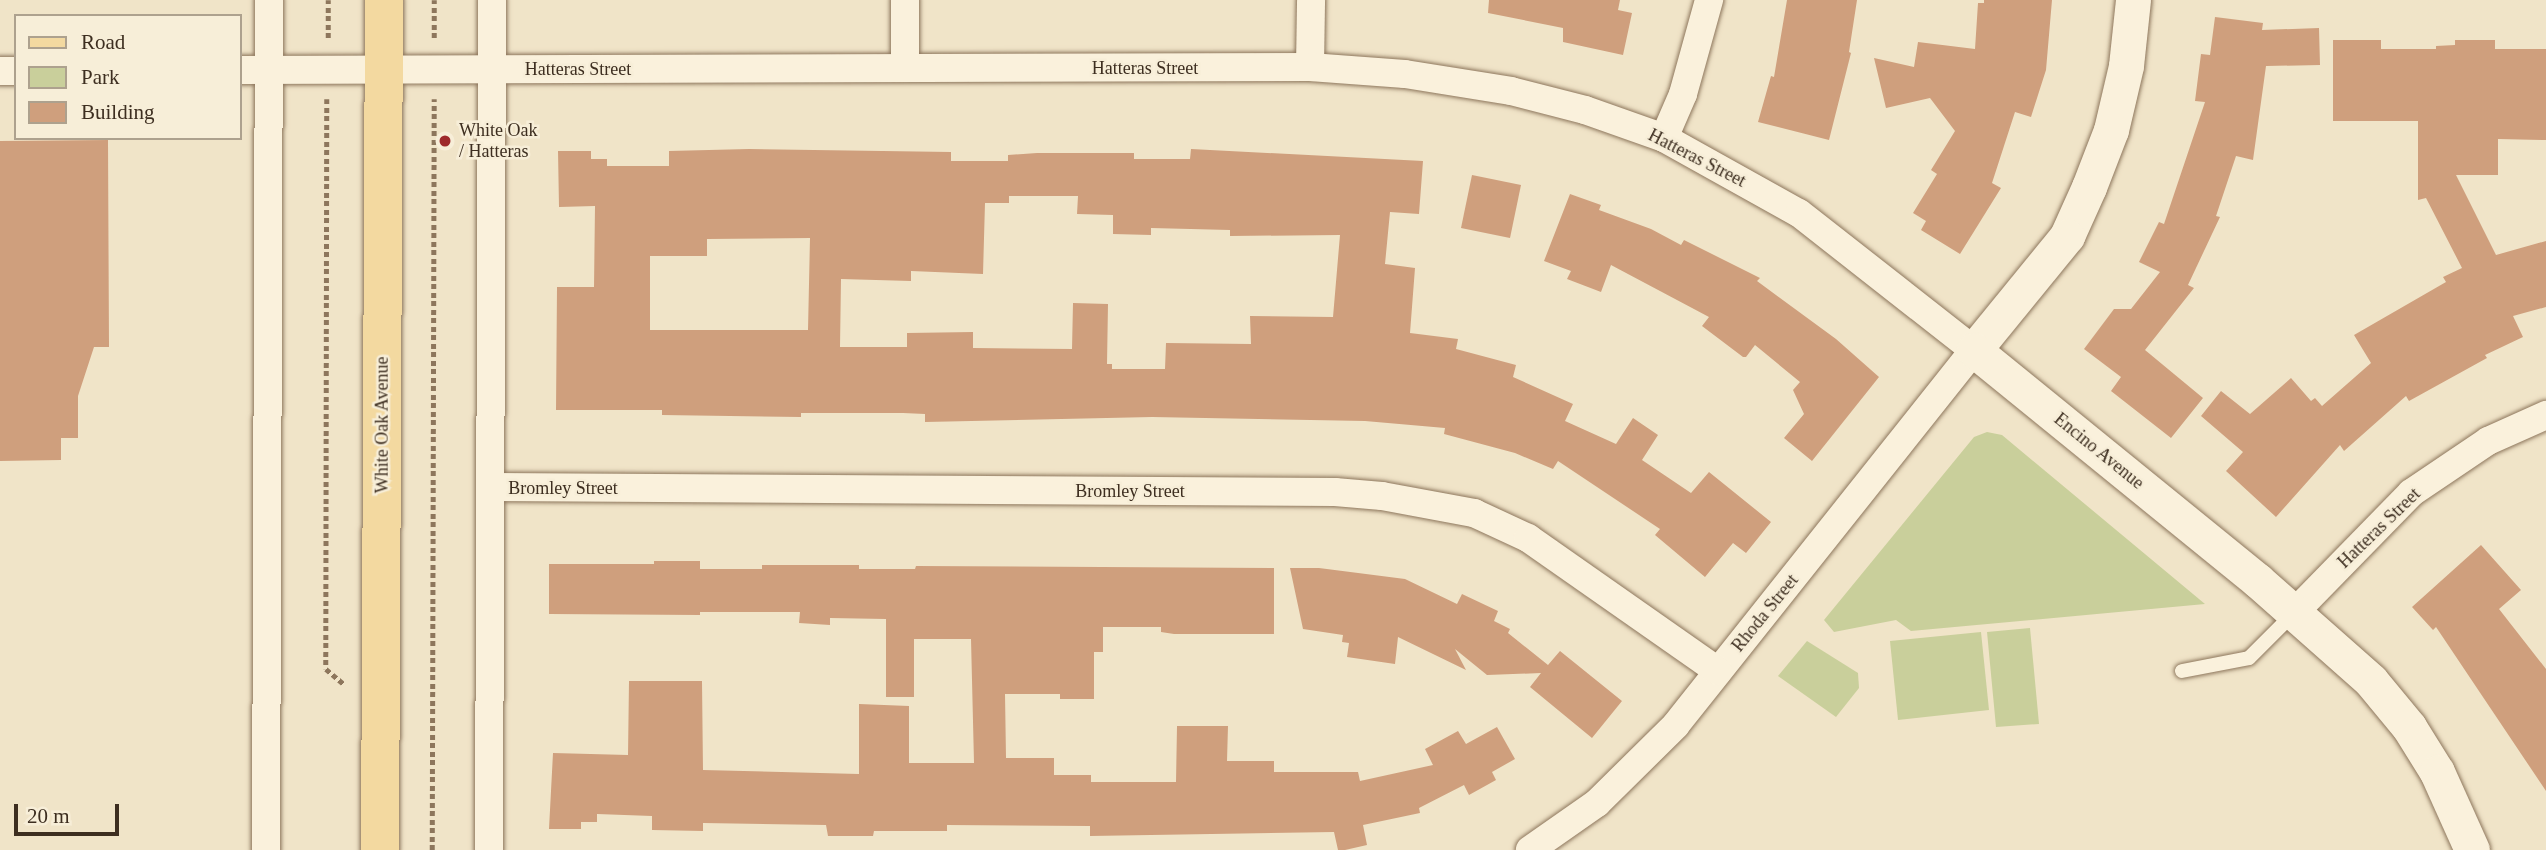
<!DOCTYPE html>
<html>
<head>
<meta charset="utf-8">
<style>
	body { margin:0 }
	#map { position:relative; width:2546px; height:850px; overflow:hidden; background:#f0e4c8; font-family:Georgia,serif }
	div>[style] { position:absolute }
	[style*='--x'] { left:calc(var(--x)*1px); top:calc(var(--y)*1px); width:calc(var(--w)*1px); rotate:calc(var(--a)*1deg) }
	.green>* { inset:0; background:#c9cf9b }
	.building>* { inset:0; background:#cf9f7d }
	.path>* { height:4.5px; margin-top:-2.25px; transform-origin:0; background:repeating-linear-gradient(90deg,#8d765c 0 5px,transparent 0 8.5px) }
	.roads { filter:drop-shadow(0 0 2px #8d765c) drop-shadow(0 0 2px #8d765c) }
	.service>* { height:14px; margin:-7px; padding:0 7px; transform-origin:7px; border-radius:7px; background:#faf1dc }
	.minor>* { height:28px; margin:-14px; padding:0 14px; transform-origin:14px; border-radius:14px; background:#faf1dc }
	.tertiary>* { height:35px; margin:-17.5px; padding:0 17.5px; transform-origin:17.5px; border-radius:17.5px; background:#faf1dc }
	.primary>* { height:38px; margin:-19px; padding:0 19px; transform-origin:19px; border-radius:19px; background:#f3d9a0 }
	.dots>* { width:19px; height:19px; translate:-50% -50%; box-sizing:border-box; border:4px solid #f7eed8; border-radius:50% }
	span { translate:-50% -50%; white-space:nowrap; text-align:center; line-height:1.15; -webkit-text-stroke:5px #f7eed8; paint-order:stroke }
	.street-label { font-size:18px; color:#3d2e20 }
	.poi-label { font-size:18px; color:#3d2e20 }
	.left { translate:0 -50%; text-align:left }
	.legend { position:absolute; left:14px; top:14px; width:228px; height:126px; box-sizing:border-box; background:#f7eed8; border:2px solid #ada18e; margin:0; padding:9px 12px; list-style:none; font-size:21px; color:#3d2e20 }
	.legend li { display:flex; align-items:center; gap:14px; height:35px }
	.legend b { width:35px; border:2px solid #ada18e }
	.scale { position:absolute; left:14px; top:804px; width:105px; height:32px; box-sizing:border-box; border:4px solid #3d2e20; border-top:0; padding-left:9px; font-size:21px; line-height:24px; white-space:nowrap; color:#3d2e20; -webkit-text-stroke:5px #f7eed8; paint-order:stroke }
</style>
</head>
<body>
<div id="map">
	<div class="green">
		<div style="clip-path:polygon(1987px 432px,2002px 435px,2205px 604px,1911px 631px,1896px 620px,1834px 632px,1824px 620px,1974px 437px)"></div>
		<div style="clip-path:polygon(2030px 628px,2039px 724px,1996px 727px,1987px 632px)"></div>
		<div style="clip-path:polygon(1981px 632px,1989px 710px,1898px 720px,1890px 641px)"></div>
		<div style="clip-path:polygon(1807px 641px,1858px 673px,1859px 688px,1836px 717px,1778px 676px)"></div>
	</div>
	<div class="building">
		<div style="clip-path:polygon(1489px 0,1620px 0,1618px 10px,1632px 13px,1623px 55px,1563px 42px,1563px 28px,1488px 13px)"></div>
		<div style="clip-path:polygon(1787px 0,1857px 0,1849px 52px,1851px 53px,1829px 140px,1758px 122px,1771px 76px,1774px 77px)"></div>
		<div style="clip-path:polygon(1984px 0,2052px 0,2046px 70px,2031px 117px,2015px 112px,1992px 183px,2001px 188px,1960px 254px,1921px 230px,1926px 221px,1913px 213px,1937px 174px,1931px 170px,1955px 131px,1930px 98px,1886px 108px,1874px 58px,1914px 67px,1918px 42px,1975px 49px,1978px 3px,1984px 3px)"></div>
		<div style="clip-path:polygon(2215px 17px,2263px 23px,2262px 30px,2319px 28px,2320px 65px,2266px 66px,2253px 160px,2236px 156px,2216px 216px,2220px 217px,2188px 285px,2194px 288px,2145px 350px,2203px 398px,2171px 438px,2111px 391px,2121px 377px,2084px 349px,2114px 309px,2131px 309px,2160px 272px,2139px 262px,2159px 222px,2164px 224px,2205px 102px,2195px 101px,2201px 54px,2210px 55px)"></div>
		<div style="clip-path:polygon(2333px 40px,2381px 40px,2381px 49px,2436px 49px,2436px 46px,2455px 45px,2455px 40px,2495px 40px,2495px 49px,2546px 49px,2546px 140px,2498px 139px,2498px 175px,2456px 175px,2496px 255px,2546px 241px,2546px 307px,2513px 316px,2523px 337px,2485px 355px,2487px 358px,2409px 401px,2406px 396px,2344px 451px,2340px 445px,2276px 517px,2226px 471px,2243px 452px,2201px 416px,2221px 391px,2250px 414px,2291px 378px,2311px 401px,2315px 398px,2322px 406px,2371px 363px,2354px 335px,2446px 282px,2443px 277px,2462px 268px,2426px 198px,2418px 200px,2418px 121px,2333px 121px)"></div>
		<div style="clip-path:polygon(108px 140px,109px 347px,94px 347px,78px 396px,78px 438px,61px 438px,61px 460px,0 461px,0 141px)"></div>
		<div style="clip-path:polygon(evenodd,749px 149px,951px 152px,951px 161px,1008px 161px,1008px 155px,1037px 153px,1134px 153px,1134px 159px,1190px 159px,1191px 149px,1423px 161px,1419px 214px,1390px 212px,1385px 264px,1415px 268px,1410px 333px,1458px 339px,1456px 349px,1516px 365px,1513px 377px,1573px 404px,1565px 421px,1616px 444px,1633px 418px,1658px 435px,1642px 460px,1691px 493px,1709px 472px,1771px 522px,1746px 553px,1733px 543px,1705px 577px,1655px 535px,1660px 529px,1558px 461px,1553px 469px,1515px 453px,1444px 434px,1445px 428px,1365px 421px,1152px 417px,925px 422px,925px 414px,903px 413px,801px 413px,801px 417px,662px 415px,662px 410px,556px 410px,557px 287px,594px 287px,595px 206px,559px 207px,558px 151px,591px 151px,591px 159px,607px 159px,607px 166px,669px 166px,669px 151px,749px 149px,1009px 196px,1078px 196px,1077px 214px,1113px 215px,1113px 234px,1151px 235px,1151px 228px,1230px 230px,1230px 236px,1340px 235px,1333px 317px,1250px 316px,1251px 344px,1166px 343px,1165px 369px,1112px 369px,1112px 364px,1107px 364px,1108px 304px,1073px 303px,1072px 349px,973px 348px,973px 332px,907px 333px,907px 347px,840px 347px,841px 279px,911px 281px,911px 271px,983px 274px,985px 203px,1009px 203px,1009px 196px,749px 149px,810px 238px,808px 330px,650px 330px,650px 256px,707px 256px,707px 239px,810px 238px)"></div>
		<div style="clip-path:polygon(1472px 175px,1521px 185px,1510px 238px,1461px 228px)"></div>
		<div style="clip-path:polygon(1570px 194px,1601px 205px,1599px 210px,1651px 229px,1681px 245px,1684px 240px,1760px 278px,1757px 281px,1836px 339px,1879px 377px,1812px 461px,1784px 438px,1804px 414px,1793px 390px,1800px 382px,1755px 345px,1746px 357px,1743px 357px,1702px 326px,1709px 317px,1611px 265px,1601px 292px,1567px 279px,1571px 271px,1544px 261px)"></div>
		<div style="clip-path:polygon(2481px 545px,2521px 590px,2499px 609px,2546px 669px,2546px 791px,2436px 627px,2433px 630px,2412px 607px)"></div>
		<div style="clip-path:polygon(654px 561px,700px 561px,700px 569px,762px 569px,762px 565px,859px 565px,859px 569px,915px 569px,916px 566px,1274px 568px,1274px 634px,1174px 634px,1161px 632px,1161px 627px,1103px 627px,1103px 652px,1094px 652px,1094px 699px,1060px 699px,1060px 694px,1005px 694px,1006px 758px,1054px 758px,1054px 775px,1091px 775px,1091px 782px,1176px 782px,1177px 726px,1228px 726px,1227px 761px,1274px 761px,1274px 772px,1358px 772px,1360px 781px,1433px 765px,1425px 749px,1458px 731px,1466px 744px,1497px 727px,1515px 759px,1492px 772px,1496px 780px,1469px 795px,1464px 785px,1419px 808px,1420px 813px,1363px 825px,1367px 845px,1345px 850px,1338px 850px,1334px 832px,1090px 836px,1090px 826px,947px 825px,947px 831px,874px 831px,873px 836px,828px 836px,826px 825px,703px 823px,703px 831px,652px 830px,652px 816px,597px 814px,597px 822px,581px 822px,581px 829px,549px 829px,553px 753px,628px 755px,629px 681px,702px 681px,703px 770px,859px 774px,859px 704px,909px 706px,909px 763px,974px 763px,971px 639px,914px 639px,914px 697px,886px 697px,886px 619px,830px 618px,830px 625px,799px 623px,800px 612px,700px 612px,700px 615px,549px 614px,549px 564px,654px 564px)"></div>
		<div style="clip-path:polygon(1290px 568px,1319px 568px,1405px 579px,1457px 604px,1462px 594px,1498px 611px,1494px 621px,1510px 629px,1508px 633px,1548px 665px,1560px 651px,1622px 701px,1592px 738px,1530px 687px,1541px 673px,1487px 675px,1455px 649px,1466px 670px,1398px 637px,1395px 664px,1347px 657px,1349px 643px,1342px 642px,1343px 635px,1303px 629px)"></div>
	</div>
	<div class="path">
		<div style="--x:328;--y:38;--w:38;--a:-90"></div>
		<div style="--x:434;--y:38;--w:38;--a:-90"></div>
		<div style="--x:327;--y:99;--w:570;--a:90.1"></div>
		<div style="--x:326;--y:669;--w:23;--a:40"></div>
		<div style="--x:432;--y:850;--w:751;--a:-89.85"></div>
	</div>
	<div class="roads">
		<div class="service">
			<div style="--x:2182;--y:671;--w:68;--a:-11"></div>
			<div style="--x:2249;--y:658;--w:64;--a:-45"></div>
		</div>
		<div class="minor">
			<div style="--x:1310;--y:67;--w:67;--a:-89.1"></div>
			<div style="--x:905;--y:68;--w:68;--a:-90"></div>
			<div style="--x:240;--y:70;--w:1070;--a:-0.16"></div>
			<div style="--x:1310;--y:67;--w:95;--a:4.2"></div>
			<div style="--x:1405;--y:74;--w:107;--a:9.1"></div>
			<div style="--x:1511;--y:91;--w:76;--a:14.4"></div>
			<div style="--x:1585;--y:110;--w:84;--a:19.5"></div>
			<div style="--x:1664;--y:138;--w:154;--a:29.1"></div>
			<div style="--x:1799;--y:213;--w:222;--a:38.1"></div>
			<div style="--x:1974;--y:350;--w:479;--a:128.5"></div>
			<div style="--x:1676;--y:725;--w:111;--a:135.4"></div>
			<div style="--x:1597;--y:803;--w:82;--a:145"></div>
			<div style="--x:0;--y:71;--w:16;--a:0"></div>
			<div style="--x:1664;--y:138;--w:48;--a:-66.6"></div>
			<div style="--x:1683;--y:94;--w:98;--a:-74.5"></div>
			<div style="--x:493;--y:487;--w:842;--a:0.34"></div>
			<div style="--x:1335;--y:492;--w:47;--a:4.9"></div>
			<div style="--x:1382;--y:496;--w:94;--a:10.5"></div>
			<div style="--x:1474;--y:513;--w:60;--a:24.8"></div>
			<div style="--x:1528;--y:538;--w:232;--a:35"></div>
			<div style="--x:2295;--y:612;--w:166;--a:-45.7"></div>
			<div style="--x:2411;--y:493;--w:93;--a:-34"></div>
			<div style="--x:2488;--y:441;--w:64;--a:-24.1"></div>
			<div style="--x:266;--y:850;--w:850;--a:-89.8"></div>
			<div style="--x:489;--y:850;--w:850;--a:-89.8"></div>
		</div>
		<div class="tertiary">
			<div style="--x:2133;--y:0;--w:66;--a:96.1"></div>
			<div style="--x:2126;--y:66;--w:66;--a:103.2"></div>
			<div style="--x:2111;--y:130;--w:61;--a:111.1"></div>
			<div style="--x:2089;--y:187;--w:54;--a:114.2"></div>
			<div style="--x:2067;--y:236;--w:147;--a:129.2"></div>
			<div style="--x:1974;--y:350;--w:365;--a:39.1"></div>
			<div style="--x:2257;--y:580;--w:152;--a:41.5"></div>
			<div style="--x:2371;--y:681;--w:60;--a:50.4"></div>
			<div style="--x:2409;--y:727;--w:53;--a:58.1"></div>
			<div style="--x:2437;--y:772;--w:85;--a:65.8"></div>
		</div>
		<div class="primary">
			<div style="--x:380;--y:850;--w:850;--a:-89.73"></div>
		</div>
	</div>
	<div class="dots">
		<div style="left:445px;top:141px;background:#9e2a2b"></div>
	</div>
	<div class="street-label">
		<span style="left:1145px;top:68px">Hatteras Street</span>
		<span style="left:578px;top:69px">Hatteras Street</span>
		<span style="left:1697px;top:158px;rotate:27deg">Hatteras Street</span>
		<span style="left:382px;top:425px;rotate:-90deg">White Oak Avenue</span>
		<span style="left:2099px;top:451px;rotate:39deg">Encino Avenue</span>
		<span style="left:563px;top:488px">Bromley Street</span>
		<span style="left:1130px;top:491px">Bromley Street</span>
		<span style="left:2379px;top:528px;rotate:-44deg">Hatteras Street</span>
		<span style="left:1765px;top:613px;rotate:-51deg">Rhoda Street</span>
	</div>
	<div class="poi-label">
		<span class="left" style="left:459px;top:141px">White Oak<br>/ Hatteras</span>
	</div>
	<ul class="legend">
	<li><b style="height:9px;background:#f3d9a0"></b>Road</li>
	<li><b style="height:19px;background:#c9cf9b"></b>Park</li>
	<li><b style="height:19px;background:#cf9f7d"></b>Building</li>
	</ul>
	<div class="scale">20 m</div>
</div>
</body>
</html>
